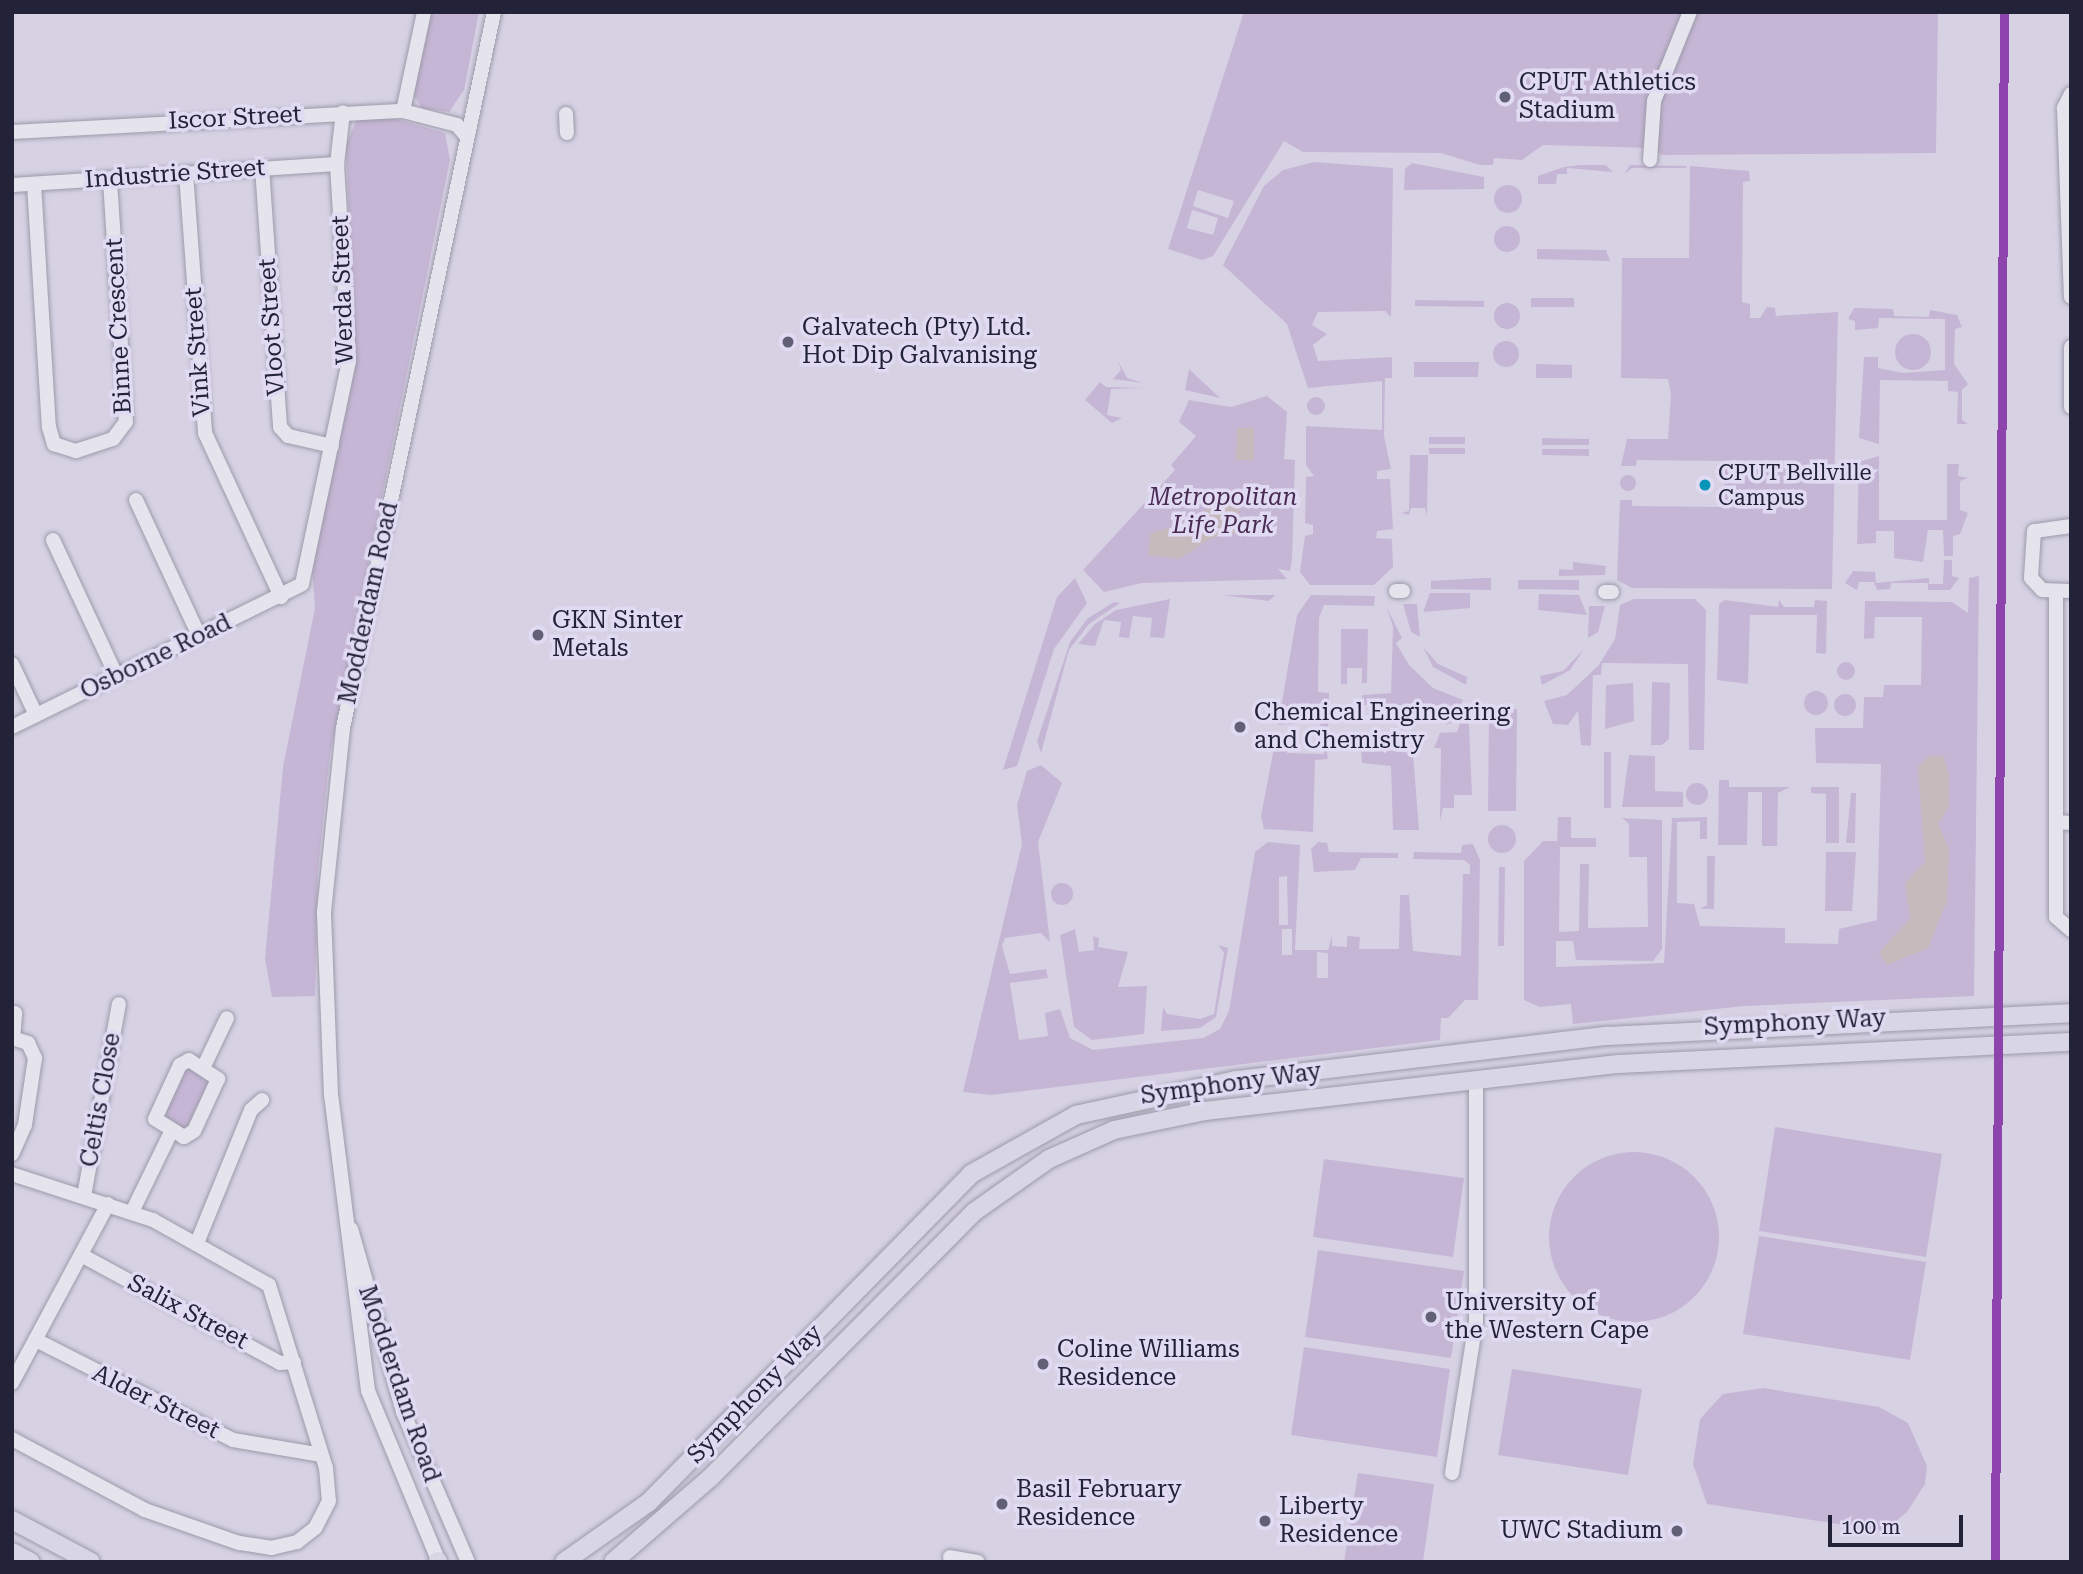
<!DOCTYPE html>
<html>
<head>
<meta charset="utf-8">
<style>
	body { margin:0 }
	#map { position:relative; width:2083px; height:1574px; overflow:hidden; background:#d6d2e4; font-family:"Roboto Serif",serif }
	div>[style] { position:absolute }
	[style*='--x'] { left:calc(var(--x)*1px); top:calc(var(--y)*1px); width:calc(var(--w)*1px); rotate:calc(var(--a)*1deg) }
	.green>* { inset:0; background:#c6b6d5 }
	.round { border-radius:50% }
	.water>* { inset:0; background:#c7babc }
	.roads { filter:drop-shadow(0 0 2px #9c9aaa) drop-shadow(0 0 2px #9c9aaa) }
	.minor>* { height:14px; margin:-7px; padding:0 7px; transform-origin:7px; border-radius:7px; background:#e5e3ec }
	.major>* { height:18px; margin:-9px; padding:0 9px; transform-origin:9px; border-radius:9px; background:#d8d5e4 }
	.rail-1>* { height:9px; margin:-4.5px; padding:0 4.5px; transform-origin:4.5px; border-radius:4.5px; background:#8e44ad }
	.dots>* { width:19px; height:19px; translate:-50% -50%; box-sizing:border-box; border:4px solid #e0daf3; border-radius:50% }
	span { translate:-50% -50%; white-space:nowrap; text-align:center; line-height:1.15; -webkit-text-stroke:7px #e0daf3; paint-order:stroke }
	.bus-label { font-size:22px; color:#222238 }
	.left { translate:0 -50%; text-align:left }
	.poi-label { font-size:24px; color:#222238 }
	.right { translate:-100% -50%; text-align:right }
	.street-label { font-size:24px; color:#222238 }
	.park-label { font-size:24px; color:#492b53; font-style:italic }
	.frame { position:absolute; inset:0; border:14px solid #222238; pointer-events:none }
	.scale { position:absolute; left:1828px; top:1515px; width:135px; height:32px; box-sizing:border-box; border:4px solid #222238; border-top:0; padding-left:9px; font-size:21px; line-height:24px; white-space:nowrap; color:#222238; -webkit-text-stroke:5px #e0daf3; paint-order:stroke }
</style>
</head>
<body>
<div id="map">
	<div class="green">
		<div style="clip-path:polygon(429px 12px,479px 12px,464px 90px,449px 112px,422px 108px,414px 96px)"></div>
		<div style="clip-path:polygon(evenodd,1244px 12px,1938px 12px,1936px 153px,1662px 155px,1654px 148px,1543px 145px,1522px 160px,1494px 158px,1493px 165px,1480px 165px,1441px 153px,1303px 152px,1284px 141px,1213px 256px,1202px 260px,1168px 249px,1244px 12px,1198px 190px,1234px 201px,1228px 218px,1193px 206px,1198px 190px,1244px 12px,1192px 210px,1218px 218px,1213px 235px,1187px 228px,1192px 210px)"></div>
		<div style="clip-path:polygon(392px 118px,445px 133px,450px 160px,330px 754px,318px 869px,315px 996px,272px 997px,265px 959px,283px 767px,315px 608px,312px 565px,355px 363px,346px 145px,357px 119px)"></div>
		<div style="clip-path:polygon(1314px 162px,1393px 168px,1391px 317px,1385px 311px,1318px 312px,1312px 325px,1327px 334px,1313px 345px,1318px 361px,1392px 357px,1392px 378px,1385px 378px,1384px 436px,1391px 469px,1377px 471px,1377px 479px,1390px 479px,1393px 529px,1377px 531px,1376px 538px,1392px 539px,1393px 567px,1374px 585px,1310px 585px,1300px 572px,1305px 536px,1313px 534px,1313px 525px,1305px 523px,1306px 477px,1314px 476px,1306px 465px,1306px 426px,1382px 430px,1382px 381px,1308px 388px,1287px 324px,1223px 265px,1264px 186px,1283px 170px)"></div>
		<div style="clip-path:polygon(1412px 163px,1484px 177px,1484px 189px,1404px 190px,1405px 169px)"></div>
		<div style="clip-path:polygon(1580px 165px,1606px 165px,1613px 172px,1567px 168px,1567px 174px,1557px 174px,1556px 184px,1538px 184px,1538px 176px,1564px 167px)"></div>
		<div style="clip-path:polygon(1630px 165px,1686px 166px,1686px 168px,1632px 168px,1624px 174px)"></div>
		<div style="clip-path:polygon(1690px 166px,1749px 171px,1750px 181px,1743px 182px,1742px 302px,1750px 304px,1750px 318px,1760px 318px,1767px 307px,1775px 308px,1776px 316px,1838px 312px,1832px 589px,1632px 588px,1617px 580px,1620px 500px,1632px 500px,1632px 506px,1724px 507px,1725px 461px,1637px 460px,1636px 466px,1621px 466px,1627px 439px,1668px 439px,1671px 394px,1668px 379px,1621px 378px,1622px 258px,1689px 258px)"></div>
		<div class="round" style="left:1494px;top:185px;width:28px;height:28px"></div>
		<div class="round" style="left:1494px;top:226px;width:26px;height:26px"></div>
		<div style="clip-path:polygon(1537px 249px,1606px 250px,1610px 261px,1537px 259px)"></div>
		<div style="clip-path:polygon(1531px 298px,1574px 298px,1574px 307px,1531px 307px)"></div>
		<div style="clip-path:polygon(1415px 300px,1484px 301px,1484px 307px,1415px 306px)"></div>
		<div class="round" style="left:1494px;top:303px;width:26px;height:26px"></div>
		<div style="clip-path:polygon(1854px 308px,1893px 309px,1894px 316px,1929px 317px,1930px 310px,1957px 315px,1962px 327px,1955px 329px,1954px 364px,1968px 384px,1962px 390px,1962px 420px,1968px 424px,1957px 424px,1958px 392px,1948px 391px,1948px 381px,1880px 380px,1879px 444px,1859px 438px,1864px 357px,1878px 357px,1878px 368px,1903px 373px,1945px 370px,1945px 319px,1879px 318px,1878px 328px,1855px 330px,1855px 321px,1848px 319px)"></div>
		<div class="round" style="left:1895px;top:334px;width:36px;height:36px"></div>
		<div class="round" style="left:1493px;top:341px;width:26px;height:26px"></div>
		<div style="clip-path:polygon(1118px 361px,1127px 378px,1143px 383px,1113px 379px,1121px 370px)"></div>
		<div style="clip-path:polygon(1414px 362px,1479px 362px,1478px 377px,1414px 377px)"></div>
		<div style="clip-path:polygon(1536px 364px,1572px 365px,1572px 378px,1536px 378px)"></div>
		<div style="clip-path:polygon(1189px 369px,1220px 398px,1185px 390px)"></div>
		<div style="clip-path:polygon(1100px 382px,1106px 387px,1144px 388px,1111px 389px,1107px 415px,1122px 418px,1112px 423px,1085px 400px)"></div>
		<div style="clip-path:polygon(1267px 396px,1287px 412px,1284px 459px,1295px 460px,1292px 560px,1290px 571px,1278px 569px,1287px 579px,1142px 583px,1104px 592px,1083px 570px,1175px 470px,1171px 465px,1196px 436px,1179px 422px,1189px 400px,1231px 407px)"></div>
		<div class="round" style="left:1307px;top:397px;width:18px;height:18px"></div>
		<div style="clip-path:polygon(1429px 437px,1465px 437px,1465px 444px,1429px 444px)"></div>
		<div style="clip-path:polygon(1542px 438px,1589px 439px,1589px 445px,1542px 445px)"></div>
		<div style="clip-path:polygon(1429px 448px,1465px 448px,1465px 454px,1429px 454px)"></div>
		<div style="clip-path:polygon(1542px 449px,1589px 449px,1589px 456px,1542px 455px)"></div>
		<div style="clip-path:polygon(1410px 455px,1428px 455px,1427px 516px,1425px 508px,1411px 508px,1409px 515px,1401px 513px,1409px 511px)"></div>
		<div style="clip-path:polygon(1879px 456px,1879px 520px,1947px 520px,1947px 464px,1959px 464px,1958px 476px,1968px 478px,1960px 481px,1960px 510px,1968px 513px,1960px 534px,1953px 536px,1953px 556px,1944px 556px,1943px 530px,1928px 530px,1923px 562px,1894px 558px,1894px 531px,1876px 531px,1876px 543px,1857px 544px,1859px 462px)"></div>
		<div class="round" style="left:1620px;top:475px;width:16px;height:16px"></div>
		<div style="clip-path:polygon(1944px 560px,1952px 560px,1952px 576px,1959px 578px,1950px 590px,1928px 590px,1928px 583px,1891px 583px,1890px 589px,1877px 590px,1874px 582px,1859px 582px,1857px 590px,1845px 583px,1853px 571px,1875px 572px,1876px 583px,1929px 578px,1929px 584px,1943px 584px)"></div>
		<div style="clip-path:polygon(1573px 562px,1606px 566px,1605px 575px,1559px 576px,1559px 569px,1573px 570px)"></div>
		<div style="clip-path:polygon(1979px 576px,1974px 996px,1745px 1006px,1573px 1024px,1571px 1004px,1540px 1007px,1524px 1000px,1524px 861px,1543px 841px,1557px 841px,1558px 817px,1571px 817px,1571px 838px,1596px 838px,1596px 847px,1560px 847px,1559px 932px,1579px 931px,1580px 864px,1589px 864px,1588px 928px,1648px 927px,1647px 857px,1629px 857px,1629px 824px,1622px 818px,1662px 820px,1662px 949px,1653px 961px,1576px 960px,1573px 941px,1556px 941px,1556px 967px,1664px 963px,1672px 818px,1707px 817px,1707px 839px,1700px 839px,1700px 821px,1677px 822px,1677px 903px,1694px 904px,1700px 926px,1785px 928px,1785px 943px,1838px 944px,1839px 929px,1877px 920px,1881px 764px,1816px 763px,1815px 728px,1863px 728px,1864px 697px,1883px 697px,1884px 685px,1921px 685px,1922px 617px,1875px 617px,1874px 638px,1864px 639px,1865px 601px,1952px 602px,1968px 613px,1969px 578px)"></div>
		<div style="clip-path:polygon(1075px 578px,1087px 603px,1054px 649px,1017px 766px,1003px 770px,1057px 597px)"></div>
		<div style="clip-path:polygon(1482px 578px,1491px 578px,1491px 590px,1431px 589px,1431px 581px)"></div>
		<div style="clip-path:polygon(1518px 580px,1579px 580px,1579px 590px,1518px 589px)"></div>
		<div style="clip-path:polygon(1430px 593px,1470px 593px,1470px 608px,1423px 612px)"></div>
		<div style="clip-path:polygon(1539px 594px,1579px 595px,1587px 615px,1538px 610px)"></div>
		<div style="clip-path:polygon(1223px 595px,1273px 595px,1275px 596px,1268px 601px)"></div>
		<div style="clip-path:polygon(1311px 595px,1375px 596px,1374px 606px,1324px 605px,1319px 618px,1318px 692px,1329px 693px,1328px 735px,1317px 721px,1278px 725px,1297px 615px)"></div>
		<div style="clip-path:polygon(1170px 599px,1164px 638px,1150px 637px,1152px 618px,1133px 616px,1129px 638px,1119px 637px,1121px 622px,1104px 620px,1095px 646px,1078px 644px,1095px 624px,1116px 610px)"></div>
		<div style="clip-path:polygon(1695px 599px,1706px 610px,1704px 750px,1689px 750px,1688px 664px,1602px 663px,1601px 675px,1593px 675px,1591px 746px,1581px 745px,1578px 711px,1568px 725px,1553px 724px,1544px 701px,1567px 695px,1598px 666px,1615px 639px,1620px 605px,1634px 599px)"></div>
		<div style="clip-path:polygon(1725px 600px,1778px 607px,1779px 600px,1784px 607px,1814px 607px,1815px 600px,1827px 601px,1826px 654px,1816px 653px,1817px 615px,1750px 615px,1748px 684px,1717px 680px,1719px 604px)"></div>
		<div style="clip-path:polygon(1114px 602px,1120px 603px,1089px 624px,1069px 650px,1041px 753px,1037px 741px,1070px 642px,1087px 619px)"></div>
		<div style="clip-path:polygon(1403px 604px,1417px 604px,1420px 637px,1411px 632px)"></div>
		<div style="clip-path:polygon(1589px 606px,1605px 606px,1598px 632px,1588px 638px)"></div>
		<div style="clip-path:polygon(1387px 608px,1402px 638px,1396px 643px,1409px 665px,1433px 688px,1463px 700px,1450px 724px,1437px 722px,1438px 705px,1358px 705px,1363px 695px,1391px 693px,1393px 627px)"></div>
		<div style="clip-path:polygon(1341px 629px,1368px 629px,1367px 683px,1362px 683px,1362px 668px,1347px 668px,1347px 684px,1341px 684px)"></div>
		<div style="clip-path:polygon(1423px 647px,1438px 664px,1467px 677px,1466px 685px,1433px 667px)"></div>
		<div style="clip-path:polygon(1584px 649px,1570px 670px,1542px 685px,1540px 676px,1563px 671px)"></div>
		<div class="round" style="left:1837px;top:662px;width:18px;height:18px"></div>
		<div style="clip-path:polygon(1652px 682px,1670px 683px,1669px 739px,1662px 745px,1651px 745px)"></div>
		<div style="clip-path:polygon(1633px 683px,1634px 721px,1605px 729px,1606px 685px)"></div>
		<div class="round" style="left:1804px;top:691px;width:24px;height:24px"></div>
		<div class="round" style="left:1834px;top:694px;width:22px;height:22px"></div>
		<div style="clip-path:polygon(1468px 702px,1472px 795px,1454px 795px,1454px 808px,1443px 808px,1440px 821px,1441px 748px,1434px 748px,1440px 733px,1457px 732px)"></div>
		<div style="clip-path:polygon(1489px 709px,1517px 709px,1516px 811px,1488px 811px)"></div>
		<div style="clip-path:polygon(1325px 739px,1328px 759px,1315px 760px,1313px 832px,1264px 829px,1261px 816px,1275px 743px,1287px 742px,1287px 753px,1324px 754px)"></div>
		<div style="clip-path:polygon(1361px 748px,1413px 753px,1419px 830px,1393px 830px,1391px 766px,1362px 763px)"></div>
		<div style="clip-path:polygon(1604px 752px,1611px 752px,1611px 808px,1604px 808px)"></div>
		<div style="clip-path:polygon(1629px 755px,1655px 756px,1655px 791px,1683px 792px,1683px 807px,1622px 807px)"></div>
		<div style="clip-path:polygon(evenodd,1041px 765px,1062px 783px,1038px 842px,1050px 942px,1041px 933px,1005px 938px,1002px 946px,1010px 974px,1046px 969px,1048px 978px,1010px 983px,1019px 1040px,1048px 1036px,1045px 1013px,1060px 1009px,1070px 1038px,1093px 1050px,1203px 1038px,1220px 1029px,1229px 1011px,1255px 852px,1268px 842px,1300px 845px,1295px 950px,1328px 950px,1332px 936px,1332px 946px,1347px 947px,1347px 936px,1360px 937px,1359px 949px,1399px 949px,1400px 895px,1409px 895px,1413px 951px,1461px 956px,1463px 874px,1470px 874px,1470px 865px,1464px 860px,1413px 859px,1414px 852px,1461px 853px,1462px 845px,1473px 844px,1480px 860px,1478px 1000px,1465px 1000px,1448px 1018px,1441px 1018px,1440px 1040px,991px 1095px,963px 1092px,1022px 844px,1017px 805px,1027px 771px,1041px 765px,1287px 876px,1288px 925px,1279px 925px,1279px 877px,1287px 876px,1041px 765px,1282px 929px,1292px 929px,1292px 955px,1282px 955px,1282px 929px,1041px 765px,1317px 952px,1328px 953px,1328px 978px,1317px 978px,1317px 952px)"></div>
		<div style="clip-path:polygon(1719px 780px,1729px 780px,1729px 787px,1790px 787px,1778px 793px,1777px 846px,1762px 846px,1762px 792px,1748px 792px,1747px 845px,1718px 845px)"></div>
		<div class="round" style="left:1686px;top:783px;width:22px;height:22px"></div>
		<div style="clip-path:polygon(1811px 787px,1839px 787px,1839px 843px,1826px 843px,1826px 794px,1811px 793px)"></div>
		<div style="clip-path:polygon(1851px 793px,1856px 793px,1855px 843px,1846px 843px)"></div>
		<div class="round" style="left:1488px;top:825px;width:28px;height:28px"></div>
		<div style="clip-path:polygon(1318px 842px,1327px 843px,1329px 852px,1398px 853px,1398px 858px,1361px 858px,1355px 870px,1314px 872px,1311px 849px)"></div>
		<div style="clip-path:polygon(1826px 852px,1856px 852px,1852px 911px,1825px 911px)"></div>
		<div style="clip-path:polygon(1707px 856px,1715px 856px,1714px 909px,1700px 909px,1707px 905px)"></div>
		<div style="clip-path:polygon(1499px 867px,1505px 867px,1504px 946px,1498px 946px)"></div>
		<div class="round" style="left:1051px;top:883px;width:22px;height:22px"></div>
		<div style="clip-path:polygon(1075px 929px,1079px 952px,1094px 950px,1093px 936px,1099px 938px,1098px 947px,1128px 952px,1118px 987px,1147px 986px,1144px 1034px,1092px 1040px,1074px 1027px,1060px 935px)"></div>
		<div style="clip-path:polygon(1218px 945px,1228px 948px,1216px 1017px,1200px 1028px,1161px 1031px,1163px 1007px,1167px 1014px,1200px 1019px,1214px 1014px,1224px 953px)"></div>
		<div style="clip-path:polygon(184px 1066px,213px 1074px,191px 1131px,161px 1123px)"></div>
		<div style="clip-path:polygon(1775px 1127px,1942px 1154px,1926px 1257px,1759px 1231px)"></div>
		<div class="round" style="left:1549px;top:1152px;width:170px;height:170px"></div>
		<div style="clip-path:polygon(1324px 1159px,1464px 1178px,1453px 1257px,1313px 1237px)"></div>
		<div style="clip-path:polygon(1759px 1236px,1926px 1262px,1910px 1360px,1743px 1334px)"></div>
		<div style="clip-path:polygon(1318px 1250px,1464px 1271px,1451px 1358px,1305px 1337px)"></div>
		<div style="clip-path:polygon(1304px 1347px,1450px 1369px,1437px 1457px,1291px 1435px)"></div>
		<div style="clip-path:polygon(1512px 1369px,1642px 1389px,1628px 1475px,1498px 1455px)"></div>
		<div style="clip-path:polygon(1763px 1388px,1879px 1407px,1908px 1423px,1927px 1466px,1925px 1484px,1907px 1512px,1884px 1531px,1707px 1504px,1693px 1464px,1700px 1419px,1723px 1394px)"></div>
		<div style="clip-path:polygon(1358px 1473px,1434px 1484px,1423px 1562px,1344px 1562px)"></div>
	</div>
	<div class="water">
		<div style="clip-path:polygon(1237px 428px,1254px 428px,1254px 460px,1236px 460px)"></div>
		<div style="clip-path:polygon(1220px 497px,1240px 507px,1235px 533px,1211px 538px,1179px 559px,1148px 555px,1151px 533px,1193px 521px)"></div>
		<div style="clip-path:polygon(1931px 755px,1944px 757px,1949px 777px,1949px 807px,1938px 824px,1949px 849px,1947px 901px,1928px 948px,1887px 965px,1879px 953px,1910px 918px,1905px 883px,1925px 862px,1918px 767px)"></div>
	</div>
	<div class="roads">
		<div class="minor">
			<div style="--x:2071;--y:94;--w:16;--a:117"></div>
			<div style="--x:2064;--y:108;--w:189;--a:87.9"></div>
			<div style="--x:403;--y:111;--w:101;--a:-78"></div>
			<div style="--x:566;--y:114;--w:19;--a:87"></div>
			<div style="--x:12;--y:132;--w:392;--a:-3.1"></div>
			<div style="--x:403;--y:111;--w:56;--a:14.5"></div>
			<div style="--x:457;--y:125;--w:16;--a:50"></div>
			<div style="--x:1650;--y:160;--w:59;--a:-86.1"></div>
			<div style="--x:1654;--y:101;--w:96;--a:-68"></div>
			<div style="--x:262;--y:168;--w:260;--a:86"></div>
			<div style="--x:280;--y:427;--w:12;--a:48"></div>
			<div style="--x:288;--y:436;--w:45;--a:12.8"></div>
			<div style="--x:186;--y:173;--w:261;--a:85.8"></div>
			<div style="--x:205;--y:433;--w:181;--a:65.1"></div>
			<div style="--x:34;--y:184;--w:243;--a:86.5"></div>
			<div style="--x:49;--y:427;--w:18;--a:74"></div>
			<div style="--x:54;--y:444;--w:23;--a:18"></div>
			<div style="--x:76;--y:451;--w:39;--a:-18"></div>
			<div style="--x:113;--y:439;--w:21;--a:-53"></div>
			<div style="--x:126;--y:422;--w:244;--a:-93.8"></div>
			<div style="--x:12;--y:185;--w:326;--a:-3.7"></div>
			<div style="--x:2071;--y:347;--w:60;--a:90"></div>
			<div style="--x:136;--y:500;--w:150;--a:65.1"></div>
			<div style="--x:2071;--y:526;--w:37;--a:172"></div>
			<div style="--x:2034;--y:531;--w:47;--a:93.7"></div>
			<div style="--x:2031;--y:578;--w:16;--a:47"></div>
			<div style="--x:2042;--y:590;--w:29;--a:2"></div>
			<div style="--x:53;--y:540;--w:149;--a:65"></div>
			<div style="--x:1396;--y:591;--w:7;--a:0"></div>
			<div style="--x:2056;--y:591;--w:326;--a:90"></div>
			<div style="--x:2056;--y:917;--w:20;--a:41"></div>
			<div style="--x:1605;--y:592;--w:7;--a:0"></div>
			<div style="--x:12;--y:664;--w:56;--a:64.8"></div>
			<div style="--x:12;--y:727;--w:323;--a:-26.2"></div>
			<div style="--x:302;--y:584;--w:228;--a:-78.1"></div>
			<div style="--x:349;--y:361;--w:197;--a:-93.5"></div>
			<div style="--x:337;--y:164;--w:52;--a:-83.4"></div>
			<div style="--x:2056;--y:822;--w:15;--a:4"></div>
			<div style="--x:12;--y:1038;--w:17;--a:17"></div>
			<div style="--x:28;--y:1043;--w:17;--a:65"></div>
			<div style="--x:35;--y:1058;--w:68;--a:98.5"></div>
			<div style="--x:25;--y:1125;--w:32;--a:114"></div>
			<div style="--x:13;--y:1038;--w:25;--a:-85"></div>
			<div style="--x:189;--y:1060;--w:35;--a:33"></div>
			<div style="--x:218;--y:1079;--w:57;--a:114.8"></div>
			<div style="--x:194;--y:1131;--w:12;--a:149"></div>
			<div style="--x:184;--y:1137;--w:34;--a:-148"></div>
			<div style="--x:155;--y:1119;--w:60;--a:-65.2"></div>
			<div style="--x:180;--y:1065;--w:10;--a:-29"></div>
			<div style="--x:204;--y:1066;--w:53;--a:-64.4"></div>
			<div style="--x:12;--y:1174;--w:148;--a:18.1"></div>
			<div style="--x:153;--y:1220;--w:133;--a:29.3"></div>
			<div style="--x:269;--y:1285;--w:192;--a:72.7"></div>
			<div style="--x:326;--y:1468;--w:33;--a:85"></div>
			<div style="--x:329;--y:1501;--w:30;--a:117"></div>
			<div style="--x:315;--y:1528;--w:23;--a:142"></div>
			<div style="--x:297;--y:1542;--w:26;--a:167"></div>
			<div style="--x:272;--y:1548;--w:33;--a:-171"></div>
			<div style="--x:239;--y:1543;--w:100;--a:-160.7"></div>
			<div style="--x:145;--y:1510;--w:151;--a:-151.9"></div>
			<div style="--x:84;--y:1196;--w:195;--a:-79.7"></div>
			<div style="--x:132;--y:1212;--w:89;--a:-64"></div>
			<div style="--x:351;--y:1229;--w:190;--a:74.1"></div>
			<div style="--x:403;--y:1412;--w:163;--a:66.6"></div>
			<div style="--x:197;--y:1243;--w:144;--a:-67.9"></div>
			<div style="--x:251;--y:1110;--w:15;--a:-42"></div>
			<div style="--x:83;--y:1256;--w:224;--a:28.5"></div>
			<div style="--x:280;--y:1363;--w:14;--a:-4"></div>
			<div style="--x:36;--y:1340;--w:221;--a:26.9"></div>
			<div style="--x:233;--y:1440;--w:90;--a:9.6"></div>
			<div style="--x:12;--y:1383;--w:203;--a:-61.8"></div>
			<div style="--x:1452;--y:1473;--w:153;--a:-81"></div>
			<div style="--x:1476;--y:1322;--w:233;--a:-90"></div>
			<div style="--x:950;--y:1557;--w:28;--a:10"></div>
			<div style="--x:439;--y:1562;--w:185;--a:-112.5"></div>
			<div style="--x:368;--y:1391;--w:297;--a:-97.1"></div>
			<div style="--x:331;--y:1096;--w:184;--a:-92.2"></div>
			<div style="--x:324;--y:912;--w:185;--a:-84.1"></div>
			<div style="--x:343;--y:728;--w:732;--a:-78.09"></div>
		</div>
		<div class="major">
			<div style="--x:12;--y:1520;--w:89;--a:28"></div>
			<div style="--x:12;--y:1552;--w:21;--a:28"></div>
			<div style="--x:438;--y:1561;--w:1;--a:90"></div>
			<div style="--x:564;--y:1562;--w:104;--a:-35.2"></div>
			<div style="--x:649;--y:1502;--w:460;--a:-45.5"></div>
			<div style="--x:971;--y:1174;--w:120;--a:-29.3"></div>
			<div style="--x:1076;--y:1115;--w:164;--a:-12.3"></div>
			<div style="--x:1236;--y:1080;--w:373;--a:-6.8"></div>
			<div style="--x:1606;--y:1036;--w:466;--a:-2.8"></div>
			<div style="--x:613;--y:1562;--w:128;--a:-40.9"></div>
			<div style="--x:710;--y:1478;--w:375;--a:-45.2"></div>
			<div style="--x:974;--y:1212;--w:92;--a:-35.2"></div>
			<div style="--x:1049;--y:1159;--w:71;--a:-24"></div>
			<div style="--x:1114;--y:1130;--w:93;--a:-11.8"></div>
			<div style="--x:1205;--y:1111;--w:416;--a:-6.5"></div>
			<div style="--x:1618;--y:1064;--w:454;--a:-2.8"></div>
		</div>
	</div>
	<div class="rail-1">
		<div style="--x:1995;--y:1562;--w:1550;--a:-89.67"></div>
	</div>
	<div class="dots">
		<div style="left:1505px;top:97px;background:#616074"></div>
		<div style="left:788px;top:342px;background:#616074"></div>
		<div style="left:1705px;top:485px;background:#0595b8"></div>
		<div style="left:538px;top:635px;background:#616074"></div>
		<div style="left:1240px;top:727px;background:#616074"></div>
		<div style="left:1431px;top:1317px;background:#616074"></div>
		<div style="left:1043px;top:1364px;background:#616074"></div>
		<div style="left:1002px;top:1504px;background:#616074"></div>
		<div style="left:1265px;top:1521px;background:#616074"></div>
		<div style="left:1677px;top:1531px;background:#616074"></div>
	</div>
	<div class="bus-label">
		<span class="left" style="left:1718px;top:485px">CPUT Bellville<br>Campus</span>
	</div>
	<div class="poi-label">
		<span class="left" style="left:1519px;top:97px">CPUT Athletics<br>Stadium</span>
		<span class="left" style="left:802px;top:342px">Galvatech (Pty) Ltd.<br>Hot Dip Galvanising</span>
		<span class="left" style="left:552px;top:635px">GKN Sinter<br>Metals</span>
		<span class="left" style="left:1254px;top:727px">Chemical Engineering<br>and Chemistry</span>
		<span class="left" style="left:1445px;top:1317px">University of<br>the Western Cape</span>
		<span class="left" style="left:1057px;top:1364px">Coline Williams<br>Residence</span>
		<span class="left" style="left:1016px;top:1504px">Basil February<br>Residence</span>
		<span class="left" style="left:1279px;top:1521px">Liberty<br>Residence</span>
		<span class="right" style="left:1663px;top:1531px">UWC Stadium</span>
	</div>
	<div class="street-label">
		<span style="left:235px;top:118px;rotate:-3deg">Iscor Street</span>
		<span style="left:175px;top:174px;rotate:-4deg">Industrie Street</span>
		<span style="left:343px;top:290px;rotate:-92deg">Werda Street</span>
		<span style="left:119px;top:326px;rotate:-93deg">Binne Crescent</span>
		<span style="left:272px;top:327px;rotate:-94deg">Vloot Street</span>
		<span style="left:198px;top:352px;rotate:-94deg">Vink Street</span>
		<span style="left:369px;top:603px;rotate:-78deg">Modderdam Road</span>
		<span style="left:156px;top:657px;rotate:-26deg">Osborne Road</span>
		<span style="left:1795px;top:1023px;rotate:-3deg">Symphony Way</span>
		<span style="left:1231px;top:1084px;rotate:-8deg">Symphony Way</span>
		<span style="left:101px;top:1100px;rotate:-80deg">Celtis Close</span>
		<span style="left:188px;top:1312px;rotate:28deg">Salix Street</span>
		<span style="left:399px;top:1384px;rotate:71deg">Modderdam Road</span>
		<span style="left:755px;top:1394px;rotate:-46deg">Symphony Way</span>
		<span style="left:156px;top:1402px;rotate:26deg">Alder Street</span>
	</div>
	<div class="park-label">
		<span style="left:1223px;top:512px">Metropolitan<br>Life Park</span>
	</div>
	<div class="frame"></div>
	<div class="scale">100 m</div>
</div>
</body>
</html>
